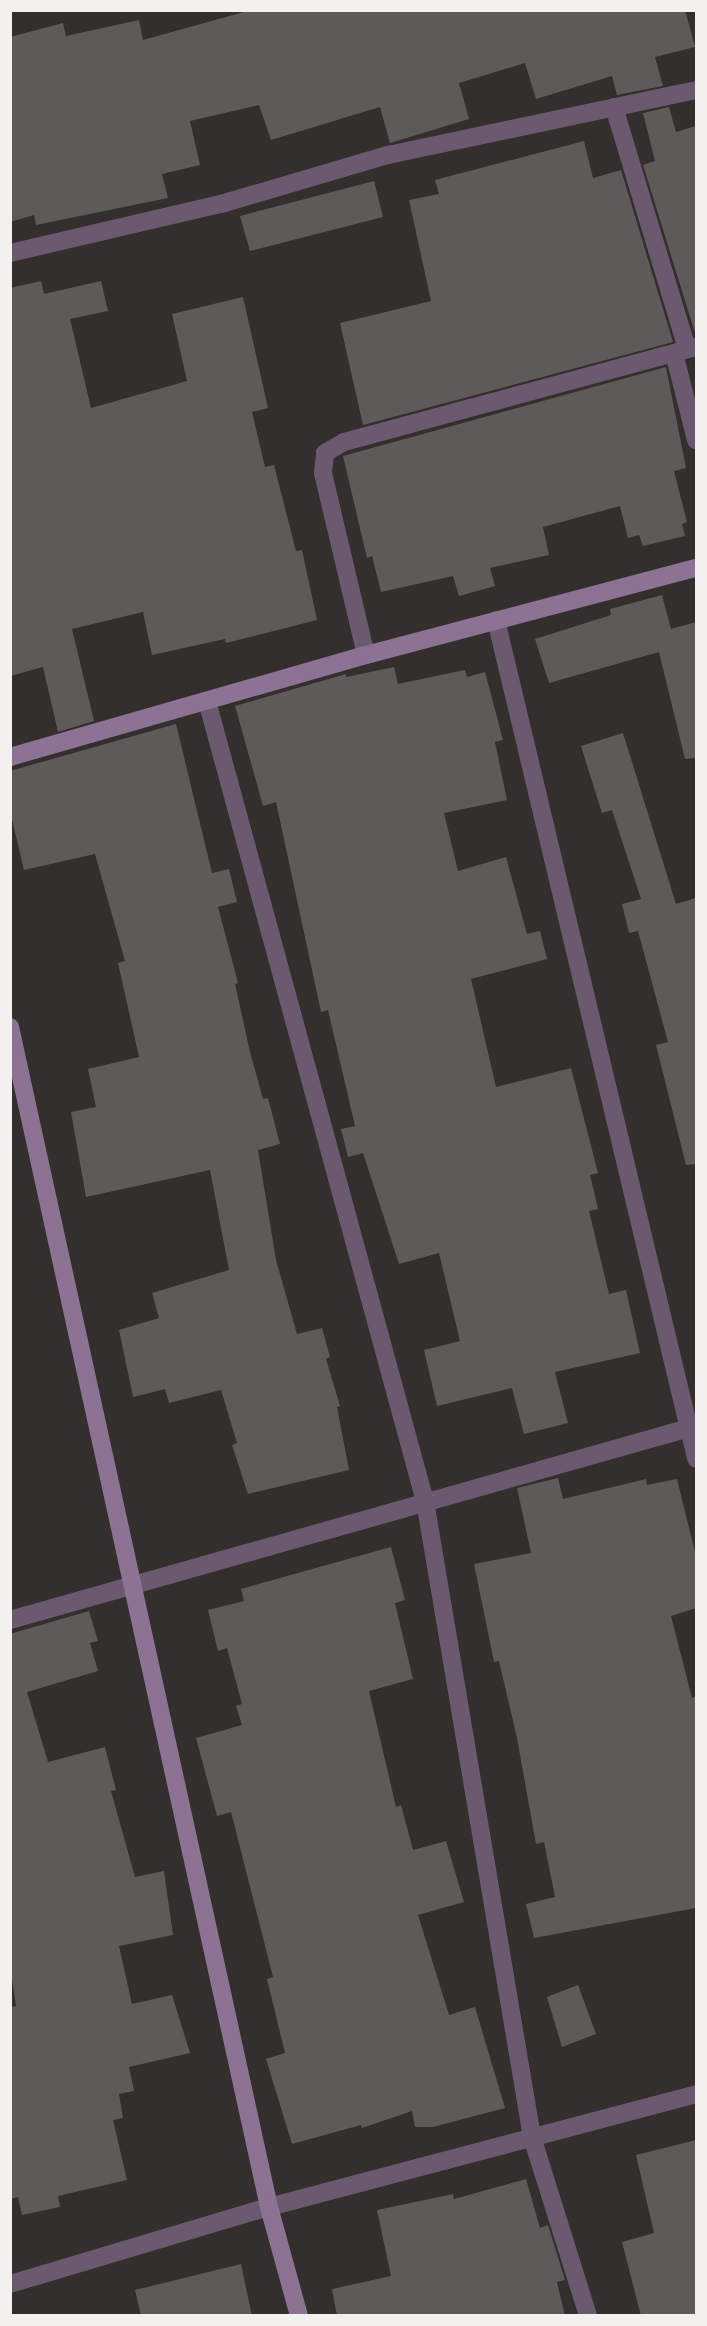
<!DOCTYPE html>
<html>
<head>
<meta charset="utf-8">
<style>
	body { margin:0 }
	#map { position:relative; width:707px; height:2326px; overflow:hidden; background:#322f2c; font-family:"PT Sans Narrow",sans-serif }
	div>[style] { position:absolute }
	[style*='--x'] { left:calc(var(--x)*1px); top:calc(var(--y)*1px); width:calc(var(--w)*1px); rotate:calc(var(--a)*1deg) }
	.building>* { inset:0; background:#5e5a58 }
	.street>* { height:18px; margin:-9px; padding:0 9px; transform-origin:9px; border-radius:9px; background:#6b5a6f }
	.secondary>* { height:18px; margin:-9px; padding:0 9px; transform-origin:9px; border-radius:9px; background:#8c7293 }
	span { translate:-50% -50%; white-space:nowrap; text-align:center; line-height:1.15; -webkit-text-stroke:6px #282523; paint-order:stroke }
	.frame { position:absolute; inset:0; border:12px solid #f3f1f0; pointer-events:none }
</style>
</head>
<body>
<div id="map">
	<div class="building">
		<div style="clip-path:polygon(251px 10px,685px 10px,695px 47px,655px 57px,663px 86px,617px 95px,612px 76px,536px 99px,525px 63px,459px 83px,469px 119px,390px 143px,380px 107px,271px 140px,259px 105px,190px 121px,200px 165px,162px 174px,168px 198px,36px 225px,34px 215px,10px 222px,10px 37px,63px 23px,66px 36px,139px 20px,143px 40px)"></div>
		<div style="clip-path:polygon(669px 107px,676px 132px,696px 126px,696px 336px,643px 165px,655px 161px,643px 113px)"></div>
		<div style="clip-path:polygon(584px 141px,593px 178px,621px 170px,673px 342px,363px 425px,340px 323px,431px 301px,409px 200px,439px 194px,435px 180px)"></div>
		<div style="clip-path:polygon(374px 181px,383px 217px,250px 251px,240px 216px)"></div>
		<div style="clip-path:polygon(41px 281px,44px 294px,101px 281px,108px 311px,70px 319px,91px 408px,187px 381px,172px 314px,243px 297px,268px 408px,252px 412px,265px 467px,274px 465px,296px 551px,302px 550px,317px 620px,226px 643px,225px 639px,152px 655px,143px 612px,72px 629px,94px 721px,58px 732px,43px 667px,10px 676px,10px 288px)"></div>
		<div style="clip-path:polygon(666px 367px,686px 468px,674px 471px,687px 522px,682px 524px,685px 536px,643px 546px,639px 535px,628px 538px,620px 506px,543px 527px,549px 555px,490px 568px,495px 586px,459px 596px,453px 576px,381px 592px,372px 556px,367px 558px,343px 456px)"></div>
		<div style="clip-path:polygon(662px 595px,671px 629px,696px 622px,696px 758px,685px 759px,659px 652px,549px 683px,535px 639px,611px 615px,610px 609px)"></div>
		<div style="clip-path:polygon(394px 667px,398px 684px,465px 670px,467px 677px,485px 672px,503px 740px,495px 742px,507px 800px,444px 813px,458px 871px,506px 857px,527px 934px,540px 931px,547px 959px,471px 979px,496px 1087px,571px 1068px,598px 1173px,590px 1175px,598px 1209px,589px 1211px,609px 1294px,626px 1290px,640px 1353px,555px 1372px,568px 1423px,524px 1434px,512px 1388px,437px 1406px,424px 1350px,460px 1341px,439px 1253px,399px 1264px,363px 1153px,348px 1157px,341px 1129px,355px 1126px,328px 1010px,321px 1012px,276px 802px,263px 806px,235px 706px,346px 674px,346px 677px)"></div>
		<div style="clip-path:polygon(176px 724px,212px 873px,229px 869px,237px 902px,218px 907px,238px 983px,235px 984px,250px 1052px,263px 1099px,268px 1098px,280px 1144px,258px 1150px,276px 1260px,297px 1334px,322px 1328px,330px 1357px,326px 1359px,340px 1406px,337px 1407px,349px 1470px,248px 1494px,232px 1445px,237px 1443px,221px 1390px,169px 1403px,165px 1389px,133px 1397px,119px 1330px,159px 1318px,152px 1293px,229px 1270px,210px 1170px,86px 1197px,71px 1112px,96px 1107px,88px 1069px,139px 1057px,118px 963px,125px 961px,95px 854px,24px 870px,10px 811px,10px 771px)"></div>
		<div style="clip-path:polygon(623px 733px,676px 904px,696px 898px,696px 1164px,686px 1165px,656px 1045px,668px 1042px,638px 931px,629px 933px,622px 904px,641px 899px,612px 810px,602px 813px,581px 746px)"></div>
		<div style="clip-path:polygon(558px 1478px,563px 1499px,646px 1479px,647px 1485px,677px 1479px,696px 1556px,696px 1608px,671px 1616px,692px 1698px,696px 1696px,696px 1908px,534px 1938px,526px 1904px,555px 1897px,544px 1842px,536px 1844px,517px 1738px,499px 1661px,494px 1662px,474px 1564px,531px 1553px,517px 1488px)"></div>
		<div style="clip-path:polygon(391px 1547px,405px 1600px,395px 1603px,413px 1679px,369px 1691px,396px 1807px,401px 1805px,413px 1850px,446px 1841px,464px 1902px,418px 1915px,449px 2015px,475px 2007px,505px 2108px,433px 2127px,415px 2127px,412px 2111px,362px 2128px,361px 2125px,292px 2144px,266px 2059px,285px 2053px,267px 1979px,273px 1977px,231px 1812px,217px 1816px,196px 1738px,242px 1725px,236px 1706px,242px 1704px,227px 1648px,218px 1651px,208px 1610px,244px 1601px,241px 1589px)"></div>
		<div style="clip-path:polygon(89px 1611px,98px 1641px,90px 1643px,98px 1671px,27px 1692px,48px 1762px,105px 1747px,116px 1790px,111px 1791px,135px 1877px,164px 1871px,173px 1935px,119px 1946px,132px 2004px,172px 1995px,190px 2053px,129px 2067px,134px 2091px,119px 2094px,123px 2118px,113px 2120px,127px 2180px,58px 2196px,60px 2207px,22px 2215px,18px 2197px,10px 2199px,10px 2007px,16px 2006px,10px 1966px,10px 1634px)"></div>
		<div style="clip-path:polygon(578px 1985px,596px 2034px,562px 2047px,547px 1997px)"></div>
		<div style="clip-path:polygon(696px 2140px,696px 2316px,641px 2316px,622px 2242px,654px 2233px,636px 2155px)"></div>
		<div style="clip-path:polygon(526px 2179px,540px 2228px,548px 2225px,565px 2280px,557px 2282px,565px 2316px,337px 2316px,332px 2289px,391px 2276px,377px 2210px,453px 2194px,454px 2199px)"></div>
		<div style="clip-path:polygon(241px 2264px,252px 2316px,141px 2316px,135px 2290px)"></div>
	</div>
	<div class="street">
		<div style="--x:614;--y:107;--w:253;--a:73.2"></div>
		<div style="--x:10;--y:253;--w:217;--a:-13.1"></div>
		<div style="--x:221;--y:204;--w:174;--a:-16.4"></div>
		<div style="--x:388;--y:155;--w:315;--a:-11.9"></div>
		<div style="--x:674;--y:353;--w:90;--a:75.8"></div>
		<div style="--x:496;--y:620;--w:862;--a:76.58"></div>
		<div style="--x:366;--y:655;--w:187;--a:-103.3"></div>
		<div style="--x:323;--y:473;--w:20;--a:-84"></div>
		<div style="--x:325;--y:453;--w:22;--a:-30"></div>
		<div style="--x:344;--y:442;--w:365;--a:-15.1"></div>
		<div style="--x:207;--y:701;--w:829;--a:74.76"></div>
		<div style="--x:425;--y:1501;--w:645;--a:80.45"></div>
		<div style="--x:532;--y:2137;--w:188;--a:72.6"></div>
		<div style="--x:10;--y:1620;--w:713;--a:-15.79"></div>
		<div style="--x:10;--y:2284;--w:270;--a:-16.6"></div>
		<div style="--x:269;--y:2207;--w:442;--a:-14.8"></div>
	</div>
	<div class="secondary">
		<div style="--x:10;--y:757;--w:370;--a:-16"></div>
		<div style="--x:366;--y:655;--w:341;--a:-14.8"></div>
		<div style="--x:10;--y:1027;--w:1208;--a:77.62"></div>
		<div style="--x:269;--y:2207;--w:113;--a:74.6"></div>
	</div>
	<div class="frame"></div>
</div>
</body>
</html>
